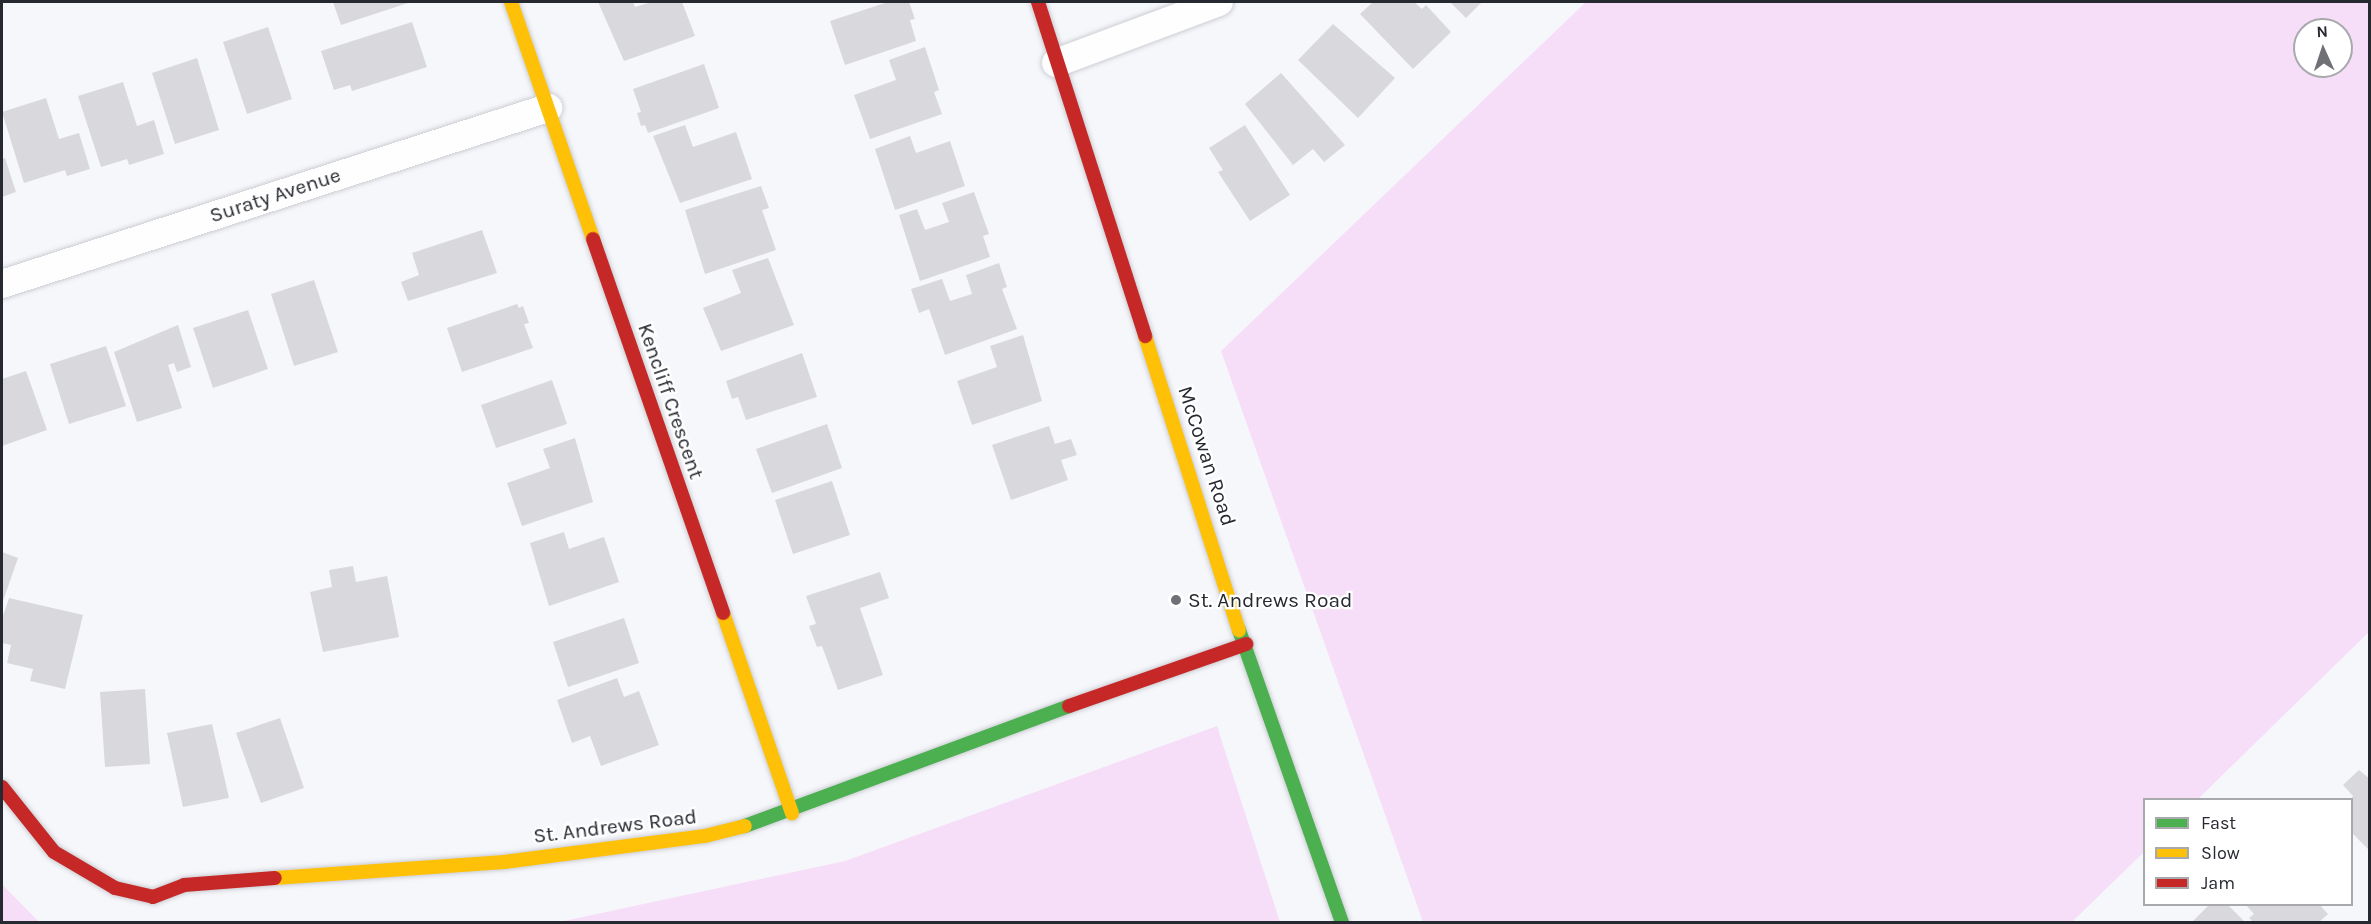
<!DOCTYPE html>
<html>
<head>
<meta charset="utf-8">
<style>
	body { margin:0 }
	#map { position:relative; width:2371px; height:924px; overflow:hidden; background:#f6f7fb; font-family:Karla,sans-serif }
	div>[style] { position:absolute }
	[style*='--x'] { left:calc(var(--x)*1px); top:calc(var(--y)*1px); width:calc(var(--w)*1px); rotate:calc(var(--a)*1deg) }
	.green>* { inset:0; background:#f7def8 }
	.building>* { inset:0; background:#d8d8dd }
	.roads { filter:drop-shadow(0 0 2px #ccced3) drop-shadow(0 0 2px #ccced3) }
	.street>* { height:28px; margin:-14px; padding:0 14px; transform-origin:14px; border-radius:14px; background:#fefefe }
	.fast>* { height:14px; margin:-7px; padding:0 7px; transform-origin:7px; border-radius:7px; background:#4caf50 }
	.slow>* { height:14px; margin:-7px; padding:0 7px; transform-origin:7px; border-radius:7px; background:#ffc107 }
	.jam>* { height:14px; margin:-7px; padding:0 7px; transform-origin:7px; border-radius:7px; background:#c62828 }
	.dots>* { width:16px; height:16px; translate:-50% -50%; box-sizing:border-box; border:3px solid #fff; border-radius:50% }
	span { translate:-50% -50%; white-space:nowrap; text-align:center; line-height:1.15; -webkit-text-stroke:4.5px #fff; paint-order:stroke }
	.street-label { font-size:21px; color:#262930 }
	.poi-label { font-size:21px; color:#262930 }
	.left { translate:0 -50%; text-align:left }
	.frame { position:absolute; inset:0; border:3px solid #262930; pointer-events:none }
	.legend { position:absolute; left:2143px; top:798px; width:210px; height:108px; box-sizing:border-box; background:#fff; border:2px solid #a8a9ac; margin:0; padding:8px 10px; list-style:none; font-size:18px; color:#262930 }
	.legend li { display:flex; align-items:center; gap:12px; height:30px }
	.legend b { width:30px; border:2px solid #a8a9ac }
	.north { position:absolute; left:2293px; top:18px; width:60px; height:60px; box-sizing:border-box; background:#fff; border:2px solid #a8a9ac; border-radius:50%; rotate:357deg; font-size:16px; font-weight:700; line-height:24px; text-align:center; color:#262930 }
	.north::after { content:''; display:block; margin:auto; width:21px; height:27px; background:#6f7177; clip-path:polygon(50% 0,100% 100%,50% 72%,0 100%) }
</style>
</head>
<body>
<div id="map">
	<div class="green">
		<div style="clip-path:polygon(evenodd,1586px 2px,2369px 2px,2369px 632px,2198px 799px,2144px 800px,2144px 852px,2072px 922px,1423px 922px,1221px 351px,1586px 2px,2305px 30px,2341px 30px,2341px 66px,2305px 66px,2305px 30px)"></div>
		<div style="clip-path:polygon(1217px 726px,1280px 922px,559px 922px,845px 861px)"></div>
		<div style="clip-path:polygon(2px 884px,39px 922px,2px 922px)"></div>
	</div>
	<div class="building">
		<div style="clip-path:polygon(333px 2px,411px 2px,341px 25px)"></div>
		<div style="clip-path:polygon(598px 2px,633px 2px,635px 7px,652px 2px,682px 2px,695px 36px,624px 61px)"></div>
		<div style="clip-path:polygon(888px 2px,909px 2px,915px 19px,910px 20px,916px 41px,845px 65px,830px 21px)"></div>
		<div style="clip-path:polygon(1373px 2px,1414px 2px,1422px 9px,1426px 5px,1451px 32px,1413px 69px,1360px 14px)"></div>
		<div style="clip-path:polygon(1450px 2px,1482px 2px,1466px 18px)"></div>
		<div style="clip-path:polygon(412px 22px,427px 67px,352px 91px,350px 85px,334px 90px,321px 51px)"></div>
		<div style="clip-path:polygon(1333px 24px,1395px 78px,1358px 118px,1298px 60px)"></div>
		<div style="clip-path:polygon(268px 27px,292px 99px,247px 114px,223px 42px)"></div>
		<div style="clip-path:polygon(925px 47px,939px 90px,934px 92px,942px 114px,870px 139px,854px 95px,896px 80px,889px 60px)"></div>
		<div style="clip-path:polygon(197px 58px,219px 130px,175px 144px,152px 73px)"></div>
		<div style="clip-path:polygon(704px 64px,719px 108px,648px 133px,645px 125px,641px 126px,637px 113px,641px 112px,633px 89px)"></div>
		<div style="clip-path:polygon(1281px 73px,1345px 145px,1324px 162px,1313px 149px,1293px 165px,1245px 104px)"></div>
		<div style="clip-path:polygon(123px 82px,137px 126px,154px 120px,164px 154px,129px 165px,127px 159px,101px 167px,78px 96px)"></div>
		<div style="clip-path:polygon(46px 98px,59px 139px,79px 133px,90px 169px,67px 176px,65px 170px,24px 183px,2px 112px)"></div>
		<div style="clip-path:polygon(685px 125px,693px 147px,736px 132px,752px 179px,680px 203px,653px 136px)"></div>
		<div style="clip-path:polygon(1245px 125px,1290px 195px,1250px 221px,1218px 172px,1223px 170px,1209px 148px)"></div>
		<div style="clip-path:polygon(910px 136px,916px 153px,950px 141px,965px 186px,895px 210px,875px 149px)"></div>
		<div style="clip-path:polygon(5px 158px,16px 192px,2px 197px,2px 159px)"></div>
		<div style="clip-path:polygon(761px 186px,769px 208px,762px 210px,776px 250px,705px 274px,685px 210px)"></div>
		<div style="clip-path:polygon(974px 192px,989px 234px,983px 236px,990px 257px,920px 281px,899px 215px,917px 209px,925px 230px,949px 222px,942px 203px)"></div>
		<div style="clip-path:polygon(482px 230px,497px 273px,408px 301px,401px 282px,419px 275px,412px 253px)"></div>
		<div style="clip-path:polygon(768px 258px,794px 325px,721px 351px,703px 308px,741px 293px,732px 270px)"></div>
		<div style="clip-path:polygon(999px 263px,1007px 287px,1002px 289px,1017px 329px,945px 355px,929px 309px,919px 313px,911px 289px,942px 279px,950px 301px,972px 294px,966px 275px)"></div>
		<div style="clip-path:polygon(314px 280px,338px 352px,294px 366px,271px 294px)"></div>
		<div style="clip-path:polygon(517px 304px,519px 308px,523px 306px,529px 323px,524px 324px,533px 348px,462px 372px,447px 328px)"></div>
		<div style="clip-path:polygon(248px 310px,268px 369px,213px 388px,193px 328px)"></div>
		<div style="clip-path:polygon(178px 325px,191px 367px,177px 372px,174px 363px,168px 365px,182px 408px,137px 422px,114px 352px)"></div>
		<div style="clip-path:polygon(1023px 335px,1042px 401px,972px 425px,957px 381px,997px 367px,990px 346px)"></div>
		<div style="clip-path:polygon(106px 346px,126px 406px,69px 424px,50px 364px)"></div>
		<div style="clip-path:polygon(802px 353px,817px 397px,746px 420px,738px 397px,732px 399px,726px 381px)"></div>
		<div style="clip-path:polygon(26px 371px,47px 430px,2px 446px,2px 379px)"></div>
		<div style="clip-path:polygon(552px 380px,567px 424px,496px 448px,481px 405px)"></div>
		<div style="clip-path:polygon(827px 424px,842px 468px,772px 493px,756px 449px)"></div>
		<div style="clip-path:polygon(1049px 426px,1055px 444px,1071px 439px,1077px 455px,1061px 460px,1068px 480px,1011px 500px,992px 445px)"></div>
		<div style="clip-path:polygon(575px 438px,593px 502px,522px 526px,507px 483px,550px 468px,543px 449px)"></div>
		<div style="clip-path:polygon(832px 481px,850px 535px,793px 554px,775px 500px)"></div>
		<div style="clip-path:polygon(564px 532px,569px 549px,604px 537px,619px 582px,549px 606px,530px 543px)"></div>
		<div style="clip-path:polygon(2px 552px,18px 558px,2px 604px)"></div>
		<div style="clip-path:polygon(353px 566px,356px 582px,387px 576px,399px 637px,323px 652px,310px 592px,332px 587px,329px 570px)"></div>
		<div style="clip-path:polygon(880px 572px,889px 598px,860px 608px,883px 675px,838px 690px,822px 646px,817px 647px,809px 626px,816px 624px,806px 596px)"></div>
		<div style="clip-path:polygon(9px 598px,83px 615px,65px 689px,30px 681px,33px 669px,7px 663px,11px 645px,2px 643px,2px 619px)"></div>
		<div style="clip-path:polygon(624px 618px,639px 663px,568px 687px,553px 642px)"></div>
		<div style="clip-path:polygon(617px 678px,624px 697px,639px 691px,659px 745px,601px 766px,590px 736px,572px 743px,557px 700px)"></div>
		<div style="clip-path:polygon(145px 689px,150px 764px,105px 767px,100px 692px)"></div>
		<div style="clip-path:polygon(280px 718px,304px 788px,261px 803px,236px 733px)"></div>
		<div style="clip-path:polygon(212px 724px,229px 798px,183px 807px,167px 733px)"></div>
		<div style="clip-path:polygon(2359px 770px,2370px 779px,2370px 851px,2352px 833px,2350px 800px,2353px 796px,2343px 785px)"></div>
		<div style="clip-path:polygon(2210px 904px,2227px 904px,2245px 922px,2192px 922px)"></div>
		<div style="clip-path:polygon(2245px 904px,2319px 904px,2328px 914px,2319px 922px,2253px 922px,2249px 918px,2254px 914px)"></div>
	</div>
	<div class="roads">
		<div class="street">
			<div style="--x:1056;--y:63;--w:174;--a:-20.5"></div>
			<div style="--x:2;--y:284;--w:574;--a:-17.87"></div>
		</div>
		<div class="fast">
			<div style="--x:1239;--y:630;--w:310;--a:70.6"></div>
			<div style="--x:745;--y:826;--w:346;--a:-20.3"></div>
		</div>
		<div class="slow">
			<div style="--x:511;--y:2;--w:251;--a:70.9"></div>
			<div style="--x:1145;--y:336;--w:309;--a:72.3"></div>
			<div style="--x:723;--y:613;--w:212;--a:71"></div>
			<div style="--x:275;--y:878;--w:230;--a:-4"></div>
			<div style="--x:504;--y:862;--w:203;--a:-7.4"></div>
			<div style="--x:705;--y:836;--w:41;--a:-14"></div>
		</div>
		<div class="jam">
			<div style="--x:1038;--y:2;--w:351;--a:72.2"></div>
			<div style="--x:593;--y:239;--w:396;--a:70.8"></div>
			<div style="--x:1069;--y:706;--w:188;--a:-19.3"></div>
			<div style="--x:2;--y:787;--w:83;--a:51.3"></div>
			<div style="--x:54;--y:852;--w:71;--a:30.5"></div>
			<div style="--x:115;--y:888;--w:39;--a:13"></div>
			<div style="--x:153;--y:897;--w:33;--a:-21"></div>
			<div style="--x:184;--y:885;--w:91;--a:-4.4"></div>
		</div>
	</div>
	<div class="dots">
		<div style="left:1176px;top:600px;background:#6f7177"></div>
	</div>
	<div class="street-label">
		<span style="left:275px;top:195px;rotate:-18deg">Suraty Avenue</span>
		<span style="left:671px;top:401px;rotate:71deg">Kencliff Crescent</span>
		<span style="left:1207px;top:456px;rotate:72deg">McCowan Road</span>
		<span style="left:615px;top:826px;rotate:-7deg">St. Andrews Road</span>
	</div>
	<div class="poi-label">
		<span class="left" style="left:1188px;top:600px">St. Andrews Road</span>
	</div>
	<div class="frame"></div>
	<ul class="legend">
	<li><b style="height:8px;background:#4caf50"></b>Fast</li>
	<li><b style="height:8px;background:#ffc107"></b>Slow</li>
	<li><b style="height:8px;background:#c62828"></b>Jam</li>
	</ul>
	<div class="north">N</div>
</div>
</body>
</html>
